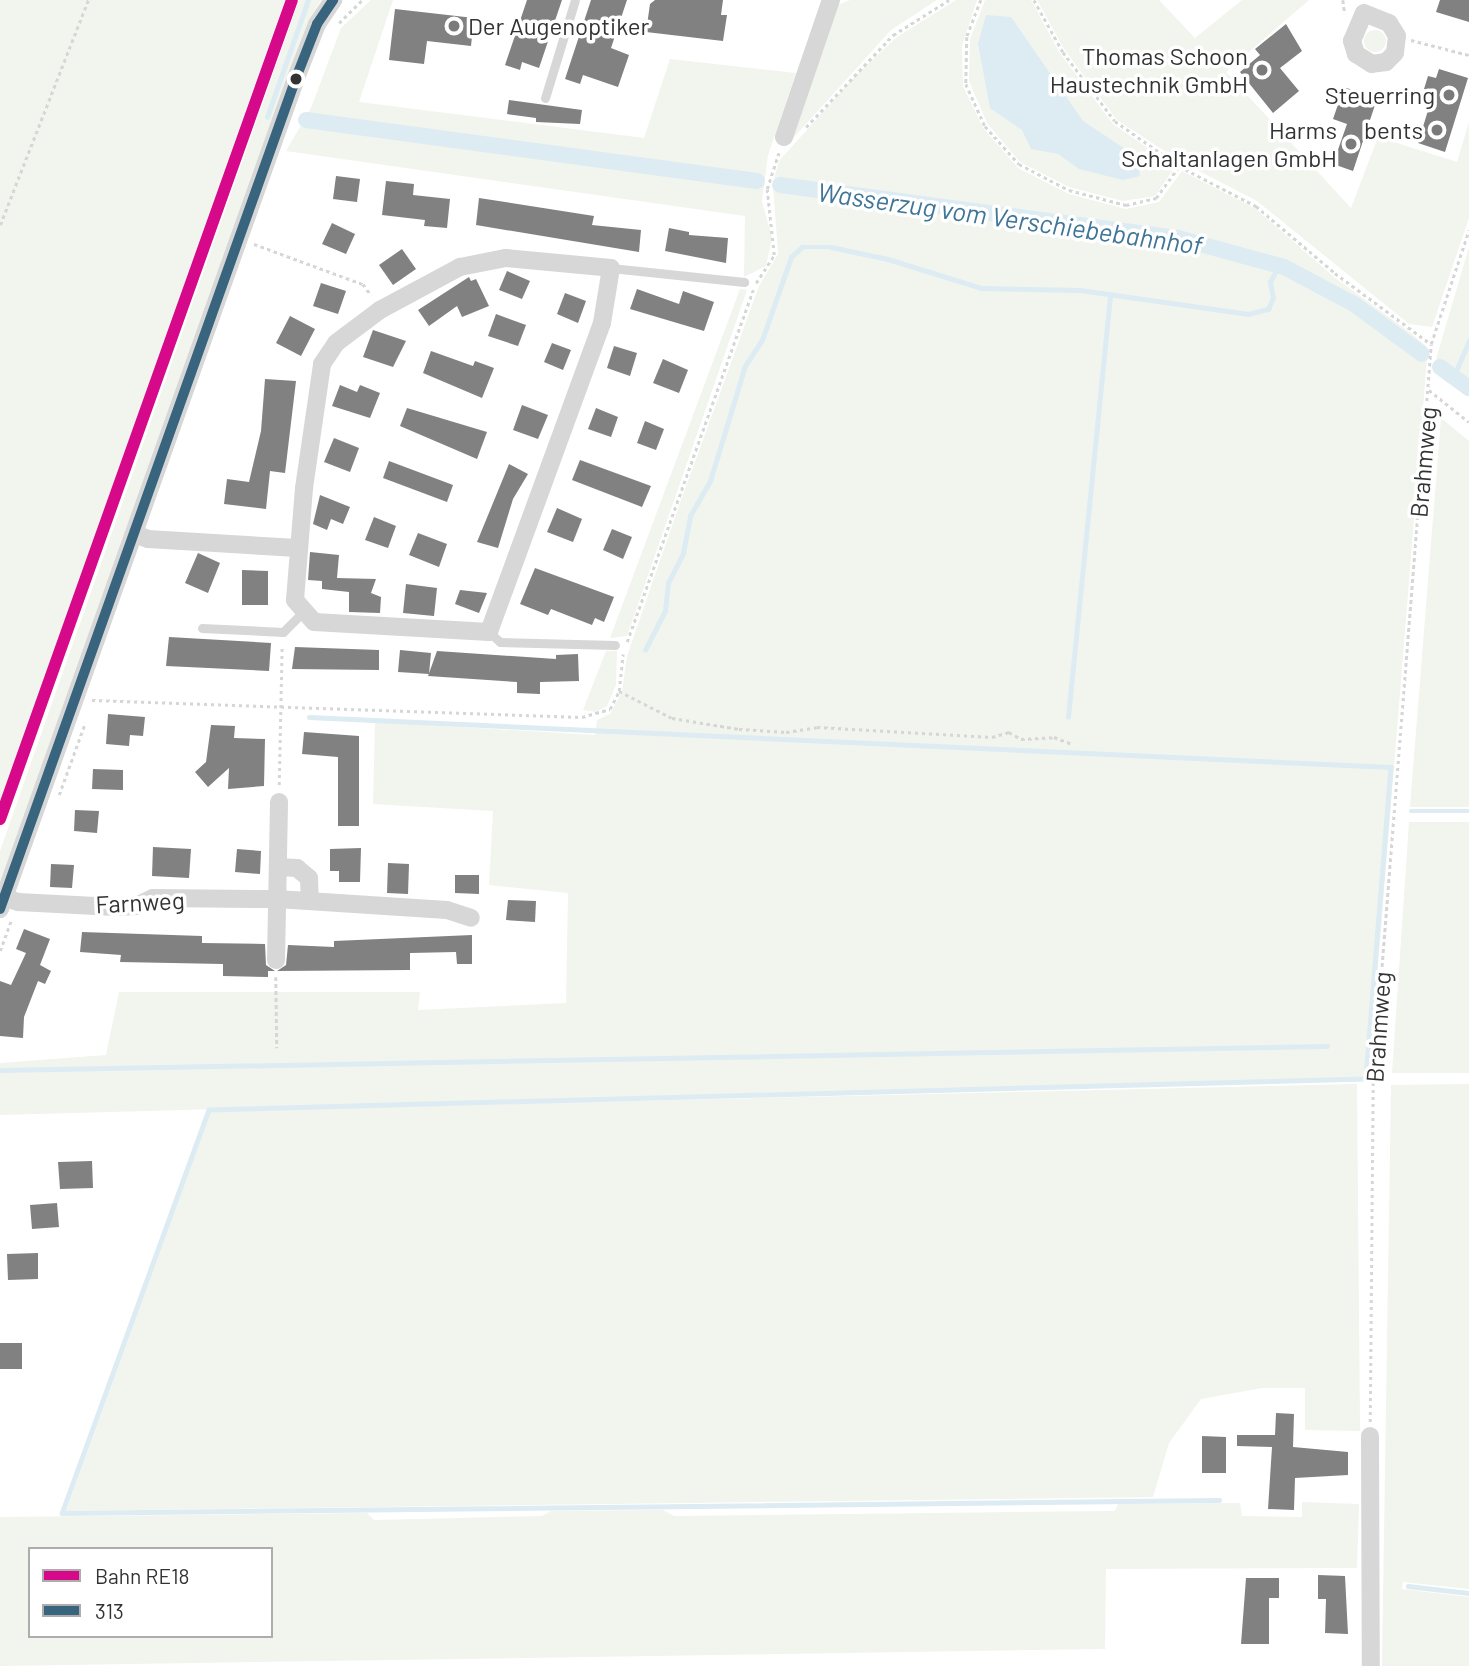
<!DOCTYPE html>
<html>
<head>
<meta charset="utf-8">
<style>
	body { margin:0 }
	#map { position:relative; width:1469px; height:1666px; overflow:hidden; background:#fff; font-family:Barlow,sans-serif }
	div>[style] { position:absolute }
	[style*='--x'] { left:calc(var(--x)*1px); top:calc(var(--y)*1px); width:calc(var(--w)*1px); rotate:calc(var(--a)*1deg) }
	.green>* { inset:0; background:#f1f5ed }
	.round { border-radius:50% }
	.water>* { inset:0; background:#ddebf3 }
	.stream>* { height:4.5px; margin:-2.25px; padding:0 2.25px; transform-origin:2.25px; border-radius:2.25px; background:#ddebf3 }
	.canal>* { height:16px; margin:-8px; padding:0 8px; transform-origin:8px; border-radius:8px; background:#ddebf3 }
	.building>* { inset:0; background:#818181 }
	.path>* { height:2.5px; margin-top:-1.25px; transform-origin:0; background:repeating-linear-gradient(90deg,#d6d6d6 0 3.5px,transparent 0 7px) }
	.service>* { height:9px; margin:-4.5px; padding:0 4.5px; transform-origin:4.5px; border-radius:4.5px; background:#d7d7d7 }
	.minor>* { height:18px; margin:-9px; padding:0 9px; transform-origin:9px; border-radius:9px; background:#d7d7d7 }
	.bus-1>* { height:10px; margin:-5px; padding:0 5px; transform-origin:5px; border-radius:5px; background:#38647d }
	.rail-1>* { height:12px; margin:-6px; padding:0 6px; transform-origin:6px; border-radius:6px; background:#d7098b }
	.dots>* { width:19px; height:19px; translate:-50% -50%; box-sizing:border-box; border:4px solid #fff; border-radius:50% }
	span { translate:-50% -50%; white-space:nowrap; text-align:center; line-height:1.15; -webkit-text-stroke:7px #fff; paint-order:stroke }
	.poi-label { font-size:24px; color:#333 }
	.left { translate:0 -50%; text-align:left }
	.right { translate:-100% -50%; text-align:right }
	.street-label { font-size:24px; color:#333 }
	.water-label { font-size:26px; color:#3f7597; font-style:italic }
	.legend { position:absolute; left:28px; top:1547px; width:245px; height:91px; box-sizing:border-box; background:#fff; border:2px solid #adadad; margin:0; padding:9px 12px; list-style:none; font-size:21px; color:#333 }
	.legend li { display:flex; align-items:center; gap:14px; height:35px }
	.legend b { width:35px; border:2px solid #adadad }
</style>
</head>
<body>
<div id="map">
	<div class="green">
		<div style="clip-path:polygon(0 0,285px 0,0 803px)"></div>
		<div style="clip-path:polygon(299px 0,321px 0,309px 20px,0 887px,0 851px)"></div>
		<div style="clip-path:polygon(371px 0,393px 0,359px 102px,644px 138px,670px 59px,796px 73px,768px 155px,762px 201px,772px 238px,766px 266px,744px 277px,745px 216px,286px 151px,311px 108px,341px 28px)"></div>
		<div style="clip-path:polygon(850px 0,937px 0,891px 30px,787px 145px,833px 7px)"></div>
		<div style="clip-path:polygon(956px 0,977px 0,962px 46px,963px 86px,983px 128px,1018px 168px,1069px 194px,1126px 209px,1159px 202px,1182px 171px,1256px 209px,1334px 277px,1411px 333px,1426px 346px,1427px 355px,1355px 303px,1285px 265px,1178px 236px,773px 183px,779px 161px,857px 74px,897px 37px)"></div>
		<div style="clip-path:polygon(985px 0,1031px 0,1059px 52px,1113px 124px,1175px 167px,1155px 196px,1123px 201px,1069px 187px,1020px 162px,987px 123px,969px 81px,970px 39px)"></div>
		<div style="clip-path:polygon(1037px 0,1159px 0,1195px 38px,1242px 0,1309px 0,1226px 72px,1351px 208px,1378px 137px,1457px 162px,1469px 122px,1469px 218px,1432px 327px,1409px 324px,1257px 201px,1180px 161px,1117px 120px,1064px 49px)"></div>
		<div class="round" style="left:1364px;top:30px;width:22px;height:22px"></div>
		<div style="clip-path:polygon(773px 185px,1178px 240px,1284px 268px,1354px 305px,1427px 358px,1369px 1077px,0 1115px,0 1063px,106px 1055px,119px 992px,420px 992px,418px 1010px,566px 1003px,568px 893px,489px 885px,493px 811px,373px 804px,375px 722px,595px 735px,597px 720px,610px 714px,622px 692px,627px 656px,681px 500px,759px 286px,778px 254px)"></div>
		<div style="clip-path:polygon(1469px 247px,1469px 383px,1436px 359px)"></div>
		<div style="clip-path:polygon(740px 289px,747px 290px,627px 636px,610px 638px)"></div>
		<div style="clip-path:polygon(1441px 418px,1469px 441px,1469px 807px,1410px 807px)"></div>
		<div style="clip-path:polygon(606px 651px,617px 651px,616px 685px,607px 706px,596px 712px,583px 710px)"></div>
		<div style="clip-path:polygon(1409px 822px,1469px 822px,1469px 1073px,1392px 1073px)"></div>
		<div style="clip-path:polygon(1357px 1084px,1360px 1431px,1305px 1430px,1305px 1388px,1262px 1388px,1201px 1399px,1169px 1443px,1153px 1497px,66px 1511px,211px 1111px)"></div>
		<div style="clip-path:polygon(1469px 1084px,1469px 1589px,1403px 1582px,1402px 1589px,1469px 1597px,1469px 1666px,1382px 1666px,1391px 1085px)"></div>
		<div style="clip-path:polygon(evenodd,1302px 1502px,1359px 1504px,1357px 1568px,1106px 1569px,1105px 1649px,0 1666px,0 1517px,367px 1513px,374px 1520px,542px 1516px,551px 1511px,663px 1510px,674px 1516px,1115px 1511px,1118px 1504px,1240px 1503px,1242px 1516px,1302px 1517px,1302px 1502px,30px 1549px,271px 1549px,271px 1636px,30px 1636px,30px 1549px)"></div>
	</div>
	<div class="water">
		<div style="clip-path:polygon(986px 15px,1011px 17px,1083px 121px,1137px 157px,1140px 176px,1123px 180px,1079px 169px,1058px 154px,1031px 149px,1022px 130px,990px 108px,978px 44px)"></div>
	</div>
	<div class="stream">
		<div style="--x:267;--y:117;--w:124;--a:-70.7"></div>
		<div style="--x:1454;--y:376;--w:38;--a:-67"></div>
		<div style="--x:645;--y:650;--w:44;--a:-62.9"></div>
		<div style="--x:665;--y:611;--w:28;--a:-84"></div>
		<div style="--x:668;--y:583;--w:34;--a:-63"></div>
		<div style="--x:683;--y:553;--w:38;--a:-79"></div>
		<div style="--x:690;--y:516;--w:40;--a:-60.3"></div>
		<div style="--x:710;--y:481;--w:120;--a:-73.1"></div>
		<div style="--x:745;--y:366;--w:31;--a:-57"></div>
		<div style="--x:762;--y:340;--w:88;--a:-70.7"></div>
		<div style="--x:791;--y:257;--w:15;--a:-42"></div>
		<div style="--x:802;--y:247;--w:29;--a:0"></div>
		<div style="--x:831;--y:247;--w:58;--a:11.9"></div>
		<div style="--x:888;--y:259;--w:97;--a:17.3"></div>
		<div style="--x:981;--y:288;--w:99;--a:1.2"></div>
		<div style="--x:1080;--y:290;--w:170;--a:8.1"></div>
		<div style="--x:1248;--y:314;--w:21;--a:-14"></div>
		<div style="--x:1268;--y:309;--w:12;--a:-66"></div>
		<div style="--x:1273;--y:298;--w:16;--a:-101"></div>
		<div style="--x:1270;--y:282;--w:19;--a:-62"></div>
		<div style="--x:309;--y:717;--w:1083;--a:2.65"></div>
		<div style="--x:1391;--y:767;--w:313;--a:94.6"></div>
		<div style="--x:1366;--y:1079;--w:1157;--a:178.47"></div>
		<div style="--x:209;--y:1110;--w:429;--a:110"></div>
		<div style="--x:62;--y:1513;--w:1157;--a:-0.64"></div>
		<div style="--x:1068;--y:717;--w:424;--a:-84.3"></div>
		<div style="--x:1411;--y:811;--w:58;--a:0"></div>
		<div style="--x:0;--y:1070;--w:1327;--a:-1.04"></div>
		<div style="--x:1408;--y:1586;--w:61;--a:6.5"></div>
	</div>
	<div class="canal">
		<div style="--x:306;--y:120;--w:455;--a:7.7"></div>
		<div style="--x:780;--y:185;--w:402;--a:7.6"></div>
		<div style="--x:1178;--y:238;--w:110;--a:15.3"></div>
		<div style="--x:1284;--y:267;--w:79;--a:27.9"></div>
		<div style="--x:1354;--y:304;--w:84;--a:36.3"></div>
		<div style="--x:1440;--y:367;--w:36;--a:36"></div>
	</div>
	<div class="building">
		<div style="clip-path:polygon(527px 0,562px 0,539px 68px,522px 62px,520px 70px,505px 65px)"></div>
		<div style="clip-path:polygon(591px 0,627px 0,611px 48px,629px 55px,618px 87px,583px 75px,580px 84px,565px 79px)"></div>
		<div style="clip-path:polygon(655px 0,723px 0,721px 15px,727px 15px,723px 41px,646px 32px,650px 4px)"></div>
		<div style="clip-path:polygon(1440px 0,1469px 0,1469px 22px,1436px 12px)"></div>
		<div style="clip-path:polygon(395px 9px,474px 18px,471px 46px,427px 41px,424px 64px,389px 60px)"></div>
		<div style="clip-path:polygon(1286px 24px,1302px 51px,1280px 68px,1299px 91px,1273px 113px,1240px 72px,1260px 55px,1255px 49px)"></div>
		<div style="clip-path:polygon(1439px 69px,1468px 78px,1445px 152px,1418px 143px,1430px 104px,1426px 103px,1430px 91px,1424px 89px,1428px 76px,1436px 78px)"></div>
		<div style="clip-path:polygon(1344px 87px,1377px 99px,1353px 171px,1333px 164px,1347px 124px,1333px 119px)"></div>
		<div style="clip-path:polygon(509px 100px,582px 110px,580px 124px,536px 122px,536px 118px,507px 114px)"></div>
		<div style="clip-path:polygon(336px 176px,360px 179px,357px 202px,333px 199px)"></div>
		<div style="clip-path:polygon(386px 181px,414px 184px,413px 195px,450px 199px,447px 228px,424px 226px,425px 220px,382px 215px)"></div>
		<div style="clip-path:polygon(479px 198px,594px 216px,592px 225px,641px 230px,639px 252px,476px 225px)"></div>
		<div style="clip-path:polygon(332px 223px,355px 234px,346px 254px,322px 244px)"></div>
		<div style="clip-path:polygon(669px 228px,689px 232px,689px 235px,728px 238px,726px 263px,665px 251px)"></div>
		<div style="clip-path:polygon(402px 249px,416px 269px,393px 285px,379px 265px)"></div>
		<div style="clip-path:polygon(507px 271px,530px 281px,522px 299px,499px 290px)"></div>
		<div style="clip-path:polygon(469px 277px,471px 281px,476px 279px,489px 306px,462px 317px,457px 306px,429px 326px,418px 310px)"></div>
		<div style="clip-path:polygon(321px 283px,346px 291px,338px 314px,313px 306px)"></div>
		<div style="clip-path:polygon(637px 289px,679px 304px,683px 291px,714px 302px,704px 331px,630px 309px)"></div>
		<div style="clip-path:polygon(565px 293px,586px 301px,578px 323px,557px 314px)"></div>
		<div style="clip-path:polygon(496px 314px,526px 325px,518px 346px,488px 336px)"></div>
		<div style="clip-path:polygon(290px 316px,315px 329px,301px 356px,276px 343px)"></div>
		<div style="clip-path:polygon(373px 330px,406px 341px,393px 367px,363px 357px)"></div>
		<div style="clip-path:polygon(552px 343px,571px 350px,563px 370px,544px 362px)"></div>
		<div style="clip-path:polygon(614px 346px,637px 353px,630px 376px,607px 368px)"></div>
		<div style="clip-path:polygon(431px 351px,473px 366px,475px 361px,494px 368px,482px 398px,423px 373px)"></div>
		<div style="clip-path:polygon(663px 359px,688px 370px,679px 393px,653px 383px)"></div>
		<div style="clip-path:polygon(265px 379px,296px 381px,285px 473px,270px 471px,266px 509px,224px 504px,227px 479px,249px 482px,261px 431px)"></div>
		<div style="clip-path:polygon(340px 385px,357px 392px,360px 385px,380px 393px,370px 418px,332px 406px)"></div>
		<div style="clip-path:polygon(522px 405px,548px 415px,538px 439px,513px 430px)"></div>
		<div style="clip-path:polygon(407px 408px,487px 432px,477px 459px,400px 426px)"></div>
		<div style="clip-path:polygon(596px 408px,618px 417px,611px 437px,588px 429px)"></div>
		<div style="clip-path:polygon(645px 421px,664px 429px,656px 450px,637px 443px)"></div>
		<div style="clip-path:polygon(334px 438px,359px 448px,350px 472px,324px 462px)"></div>
		<div style="clip-path:polygon(580px 460px,651px 486px,642px 507px,572px 480px)"></div>
		<div style="clip-path:polygon(389px 461px,453px 485px,447px 502px,383px 478px)"></div>
		<div style="clip-path:polygon(509px 464px,528px 474px,513px 499px,498px 548px,477px 542px)"></div>
		<div style="clip-path:polygon(320px 495px,350px 507px,343px 524px,331px 519px,327px 530px,313px 524px)"></div>
		<div style="clip-path:polygon(557px 508px,582px 519px,573px 542px,547px 532px)"></div>
		<div style="clip-path:polygon(374px 517px,396px 526px,388px 548px,365px 540px)"></div>
		<div style="clip-path:polygon(612px 529px,632px 537px,623px 559px,603px 550px)"></div>
		<div style="clip-path:polygon(418px 533px,447px 544px,439px 567px,409px 555px)"></div>
		<div style="clip-path:polygon(310px 552px,339px 555px,337px 578px,376px 579px,371px 593px,381px 597px,380px 613px,349px 612px,349px 592px,322px 589px,322px 581px,308px 580px)"></div>
		<div style="clip-path:polygon(198px 553px,220px 563px,208px 593px,185px 583px)"></div>
		<div style="clip-path:polygon(535px 568px,614px 597px,604px 622px,595px 618px,592px 625px,551px 609px,548px 615px,520px 604px)"></div>
		<div style="clip-path:polygon(242px 570px,268px 571px,268px 605px,242px 605px)"></div>
		<div style="clip-path:polygon(406px 584px,437px 588px,434px 616px,403px 613px)"></div>
		<div style="clip-path:polygon(460px 590px,487px 593px,479px 613px,455px 604px)"></div>
		<div style="clip-path:polygon(169px 637px,271px 643px,269px 671px,166px 666px)"></div>
		<div style="clip-path:polygon(295px 647px,379px 650px,379px 670px,292px 669px)"></div>
		<div style="clip-path:polygon(400px 650px,431px 653px,429px 674px,398px 672px)"></div>
		<div style="clip-path:polygon(437px 651px,556px 659px,556px 655px,578px 654px,579px 681px,540px 682px,540px 694px,517px 693px,517px 682px,428px 676px)"></div>
		<div style="clip-path:polygon(108px 714px,145px 717px,143px 736px,130px 735px,129px 746px,106px 744px)"></div>
		<div style="clip-path:polygon(211px 725px,235px 726px,234px 738px,265px 739px,264px 786px,228px 789px,229px 768px,208px 787px,195px 772px,206px 762px)"></div>
		<div style="clip-path:polygon(304px 732px,359px 736px,359px 826px,338px 826px,338px 757px,302px 754px)"></div>
		<div style="clip-path:polygon(93px 769px,123px 770px,123px 790px,92px 789px)"></div>
		<div style="clip-path:polygon(75px 810px,99px 811px,97px 833px,74px 831px)"></div>
		<div style="clip-path:polygon(153px 847px,191px 849px,189px 878px,152px 876px)"></div>
		<div style="clip-path:polygon(361px 848px,360px 882px,339px 882px,339px 871px,330px 871px,330px 849px)"></div>
		<div style="clip-path:polygon(237px 849px,261px 851px,260px 874px,235px 872px)"></div>
		<div style="clip-path:polygon(388px 863px,409px 864px,408px 894px,387px 893px)"></div>
		<div style="clip-path:polygon(51px 864px,74px 865px,72px 888px,50px 887px)"></div>
		<div style="clip-path:polygon(455px 875px,479px 875px,479px 894px,455px 893px)"></div>
		<div style="clip-path:polygon(508px 900px,536px 901px,535px 922px,506px 920px)"></div>
		<div style="clip-path:polygon(24px 929px,50px 939px,40px 965px,51px 971px,45px 984px,38px 981px,24px 1017px,23px 1038px,0 1036px,0 981px,11px 985px,26px 953px,16px 949px)"></div>
		<div style="clip-path:polygon(82px 932px,202px 936px,202px 943px,265px 944px,266px 965px,275px 971px,268px 971px,268px 977px,223px 976px,223px 964px,120px 962px,121px 955px,80px 952px)"></div>
		<div style="clip-path:polygon(472px 935px,472px 964px,457px 964px,456px 952px,410px 953px,410px 970px,277px 971px,286px 965px,288px 945px,334px 947px,334px 941px)"></div>
		<div style="clip-path:polygon(92px 1161px,93px 1188px,60px 1189px,58px 1162px)"></div>
		<div style="clip-path:polygon(57px 1203px,59px 1227px,32px 1229px,30px 1205px)"></div>
		<div style="clip-path:polygon(38px 1253px,38px 1279px,8px 1280px,7px 1254px)"></div>
		<div style="clip-path:polygon(0 1343px,22px 1343px,22px 1369px,0 1369px)"></div>
		<div style="clip-path:polygon(1276px 1413px,1294px 1414px,1293px 1447px,1348px 1452px,1348px 1475px,1295px 1478px,1294px 1510px,1268px 1509px,1272px 1447px,1237px 1446px,1237px 1435px,1275px 1435px)"></div>
		<div style="clip-path:polygon(1202px 1436px,1226px 1437px,1226px 1473px,1202px 1473px)"></div>
		<div style="clip-path:polygon(1318px 1575px,1345px 1576px,1348px 1634px,1325px 1633px,1326px 1599px,1318px 1599px)"></div>
		<div style="clip-path:polygon(1246px 1578px,1279px 1578px,1279px 1598px,1269px 1598px,1269px 1644px,1241px 1644px)"></div>
	</div>
	<div class="path">
		<div style="--x:981;--y:0;--w:40;--a:111"></div>
		<div style="--x:967;--y:37;--w:47;--a:91.2"></div>
		<div style="--x:966;--y:84;--w:46;--a:65.7"></div>
		<div style="--x:985;--y:126;--w:51;--a:48.2"></div>
		<div style="--x:1019;--y:164;--w:56;--a:27.5"></div>
		<div style="--x:1069;--y:190;--w:59;--a:14.7"></div>
		<div style="--x:1126;--y:205;--w:31;--a:-13"></div>
		<div style="--x:1156;--y:198;--w:39;--a:-54"></div>
		<div style="--x:1034;--y:0;--w:60;--a:60.9"></div>
		<div style="--x:1063;--y:52;--w:86;--a:53"></div>
		<div style="--x:1115;--y:121;--w:78;--a:35.1"></div>
		<div style="--x:1179;--y:166;--w:87;--a:27.5"></div>
		<div style="--x:1256;--y:206;--w:104;--a:40.3"></div>
		<div style="--x:1335;--y:273;--w:119;--a:36.5"></div>
		<div style="--x:1343;--y:0;--w:14;--a:82"></div>
		<div style="--x:339;--y:23;--w:33;--a:-45"></div>
		<div style="--x:1411;--y:40;--w:60;--a:14.5"></div>
		<div style="--x:806;--y:127;--w:127;--a:-46.6"></div>
		<div style="--x:893;--y:35;--w:66;--a:-32"></div>
		<div style="--x:0;--y:225;--w:242;--a:-68.6"></div>
		<div style="--x:254;--y:244;--w:116;--a:20.2"></div>
		<div style="--x:363;--y:284;--w:14;--a:54"></div>
		<div style="--x:756;--y:283;--w:33;--a:-57"></div>
		<div style="--x:774;--y:255;--w:66;--a:-96.1"></div>
		<div style="--x:767;--y:189;--w:38;--a:-72"></div>
		<div style="--x:1429;--y:390;--w:51;--a:38.7"></div>
		<div style="--x:627;--y:642;--w:374;--a:-70.3"></div>
		<div style="--x:619;--y:691;--w:59;--a:27"></div>
		<div style="--x:672;--y:718;--w:68;--a:9.3"></div>
		<div style="--x:739;--y:729;--w:47;--a:3.7"></div>
		<div style="--x:786;--y:732;--w:31;--a:-9"></div>
		<div style="--x:817;--y:727;--w:175;--a:3.3"></div>
		<div style="--x:992;--y:737;--w:18;--a:-16"></div>
		<div style="--x:1009;--y:732;--w:14;--a:30"></div>
		<div style="--x:1021;--y:739;--w:33;--a:-3"></div>
		<div style="--x:1054;--y:737;--w:19;--a:21"></div>
		<div style="--x:92;--y:700;--w:490;--a:2"></div>
		<div style="--x:582;--y:717;--w:29;--a:-16"></div>
		<div style="--x:610;--y:709;--w:20;--a:-63"></div>
		<div style="--x:619;--y:691;--w:37;--a:-84"></div>
		<div style="--x:279;--y:785;--w:140;--a:-88.8"></div>
		<div style="--x:59;--y:795;--w:77;--a:-70.1"></div>
		<div style="--x:0;--y:951;--w:32;--a:-70"></div>
		<div style="--x:276;--y:977;--w:71;--a:89.2"></div>
		<div style="--x:1370;--y:1422;--w:344;--a:-89.5"></div>
		<div style="--x:1373;--y:1078;--w:736;--a:-85.48"></div>
		<div style="--x:1431;--y:344;--w:120;--a:-71.6"></div>
	</div>
	<div class="service">
		<div style="--x:545;--y:98;--w:102;--a:-73"></div>
		<div style="--x:611;--y:268;--w:134;--a:6"></div>
		<div style="--x:202;--y:628;--w:81;--a:2.8"></div>
		<div style="--x:283;--y:632;--w:27;--a:-45"></div>
		<div style="--x:489;--y:632;--w:15;--a:42"></div>
		<div style="--x:500;--y:642;--w:115;--a:1.5"></div>
	</div>
	<div class="minor">
		<div style="--x:1364;--y:13;--w:27;--a:22"></div>
		<div style="--x:1389;--y:23;--w:15;--a:58"></div>
		<div style="--x:1397;--y:36;--w:17;--a:97"></div>
		<div style="--x:1395;--y:53;--w:13;--a:135"></div>
		<div style="--x:1386;--y:62;--w:14;--a:172"></div>
		<div style="--x:1372;--y:64;--w:19;--a:-148"></div>
		<div style="--x:1356;--y:54;--w:14;--a:-107"></div>
		<div style="--x:1352;--y:41;--w:30;--a:-67"></div>
		<div style="--x:784;--y:137;--w:145;--a:-71.1"></div>
		<div style="--x:506;--y:258;--w:105;--a:5.4"></div>
		<div style="--x:611;--y:268;--w:56;--a:99.3"></div>
		<div style="--x:602;--y:323;--w:329;--a:110.1"></div>
		<div style="--x:489;--y:632;--w:175;--a:-176.7"></div>
		<div style="--x:314;--y:622;--w:29;--a:-131"></div>
		<div style="--x:295;--y:600;--w:112;--a:-85.4"></div>
		<div style="--x:304;--y:488;--w:125;--a:-81.7"></div>
		<div style="--x:322;--y:364;--w:25;--a:-56"></div>
		<div style="--x:336;--y:343;--w:55;--a:-36.9"></div>
		<div style="--x:380;--y:310;--w:91;--a:-28.3"></div>
		<div style="--x:460;--y:267;--w:47;--a:-11.1"></div>
		<div style="--x:135;--y:534;--w:14;--a:21"></div>
		<div style="--x:148;--y:539;--w:149;--a:3.5"></div>
		<div style="--x:278;--y:867;--w:19;--a:3"></div>
		<div style="--x:297;--y:868;--w:16;--a:40"></div>
		<div style="--x:309;--y:878;--w:23;--a:88"></div>
		<div style="--x:4;--y:897;--w:15;--a:20"></div>
		<div style="--x:18;--y:902;--w:97;--a:3"></div>
		<div style="--x:115;--y:907;--w:21;--a:-3"></div>
		<div style="--x:136;--y:906;--w:19;--a:-25"></div>
		<div style="--x:153;--y:898;--w:124;--a:0.5"></div>
		<div style="--x:277;--y:899;--w:170;--a:3.7"></div>
		<div style="--x:447;--y:910;--w:25;--a:18"></div>
		<div style="--x:0;--y:909;--w:882;--a:-70.39"></div>
		<div style="--x:296;--y:78;--w:58;--a:-68.7"></div>
		<div style="--x:317;--y:24;--w:29;--a:-56"></div>
		<div style="--x:276;--y:960;--w:158;--a:-88.9"></div>
		<div style="--x:1370;--y:1436;--w:230;--a:89.8"></div>
	</div>
	<div class="bus-1">
		<div style="--x:0;--y:909;--w:882;--a:-70.39"></div>
		<div style="--x:296;--y:78;--w:58;--a:-68.7"></div>
		<div style="--x:317;--y:24;--w:29;--a:-56"></div>
	</div>
	<div class="rail-1">
		<div style="--x:0;--y:819;--w:869;--a:-70.38"></div>
	</div>
	<div class="dots">
		<div style="left:454px;top:26px;background:#7a7a7a"></div>
		<div style="left:1262px;top:70px;background:#7a7a7a"></div>
		<div style="left:296px;top:79px;background:#333"></div>
		<div style="left:1449px;top:95px;background:#7a7a7a"></div>
		<div style="left:1437px;top:130px;background:#7a7a7a"></div>
		<div style="left:1351px;top:144px;background:#7a7a7a"></div>
	</div>
	<div class="poi-label">
		<span class="left" style="left:468px;top:26px">Der Augenoptiker</span>
		<span class="right" style="left:1248px;top:70px">Thomas Schoon<br>Haustechnik GmbH</span>
		<span class="right" style="left:1435px;top:95px">Steuerring</span>
		<span class="right" style="left:1337px;top:144px">Harms<br>Schaltanlagen GmbH</span>
		<span class="right" style="left:1423px;top:130px">bents</span>
	</div>
	<div class="street-label">
		<span style="left:1423px;top:462px;rotate:-85deg">Brahmweg</span>
		<span style="left:140px;top:902px;rotate:-3deg">Farnweg</span>
		<span style="left:1378px;top:1027px;rotate:-86deg">Brahmweg</span>
	</div>
	<div class="water-label">
		<span style="left:1010px;top:218px;rotate:8deg">Wasserzug vom Verschiebebahnhof</span>
	</div>
	<ul class="legend">
	<li><b style="height:9px;background:#d7098b"></b>Bahn RE18</li>
	<li><b style="height:9px;background:#38647d"></b>313</li>
	</ul>
</div>
</body>
</html>
